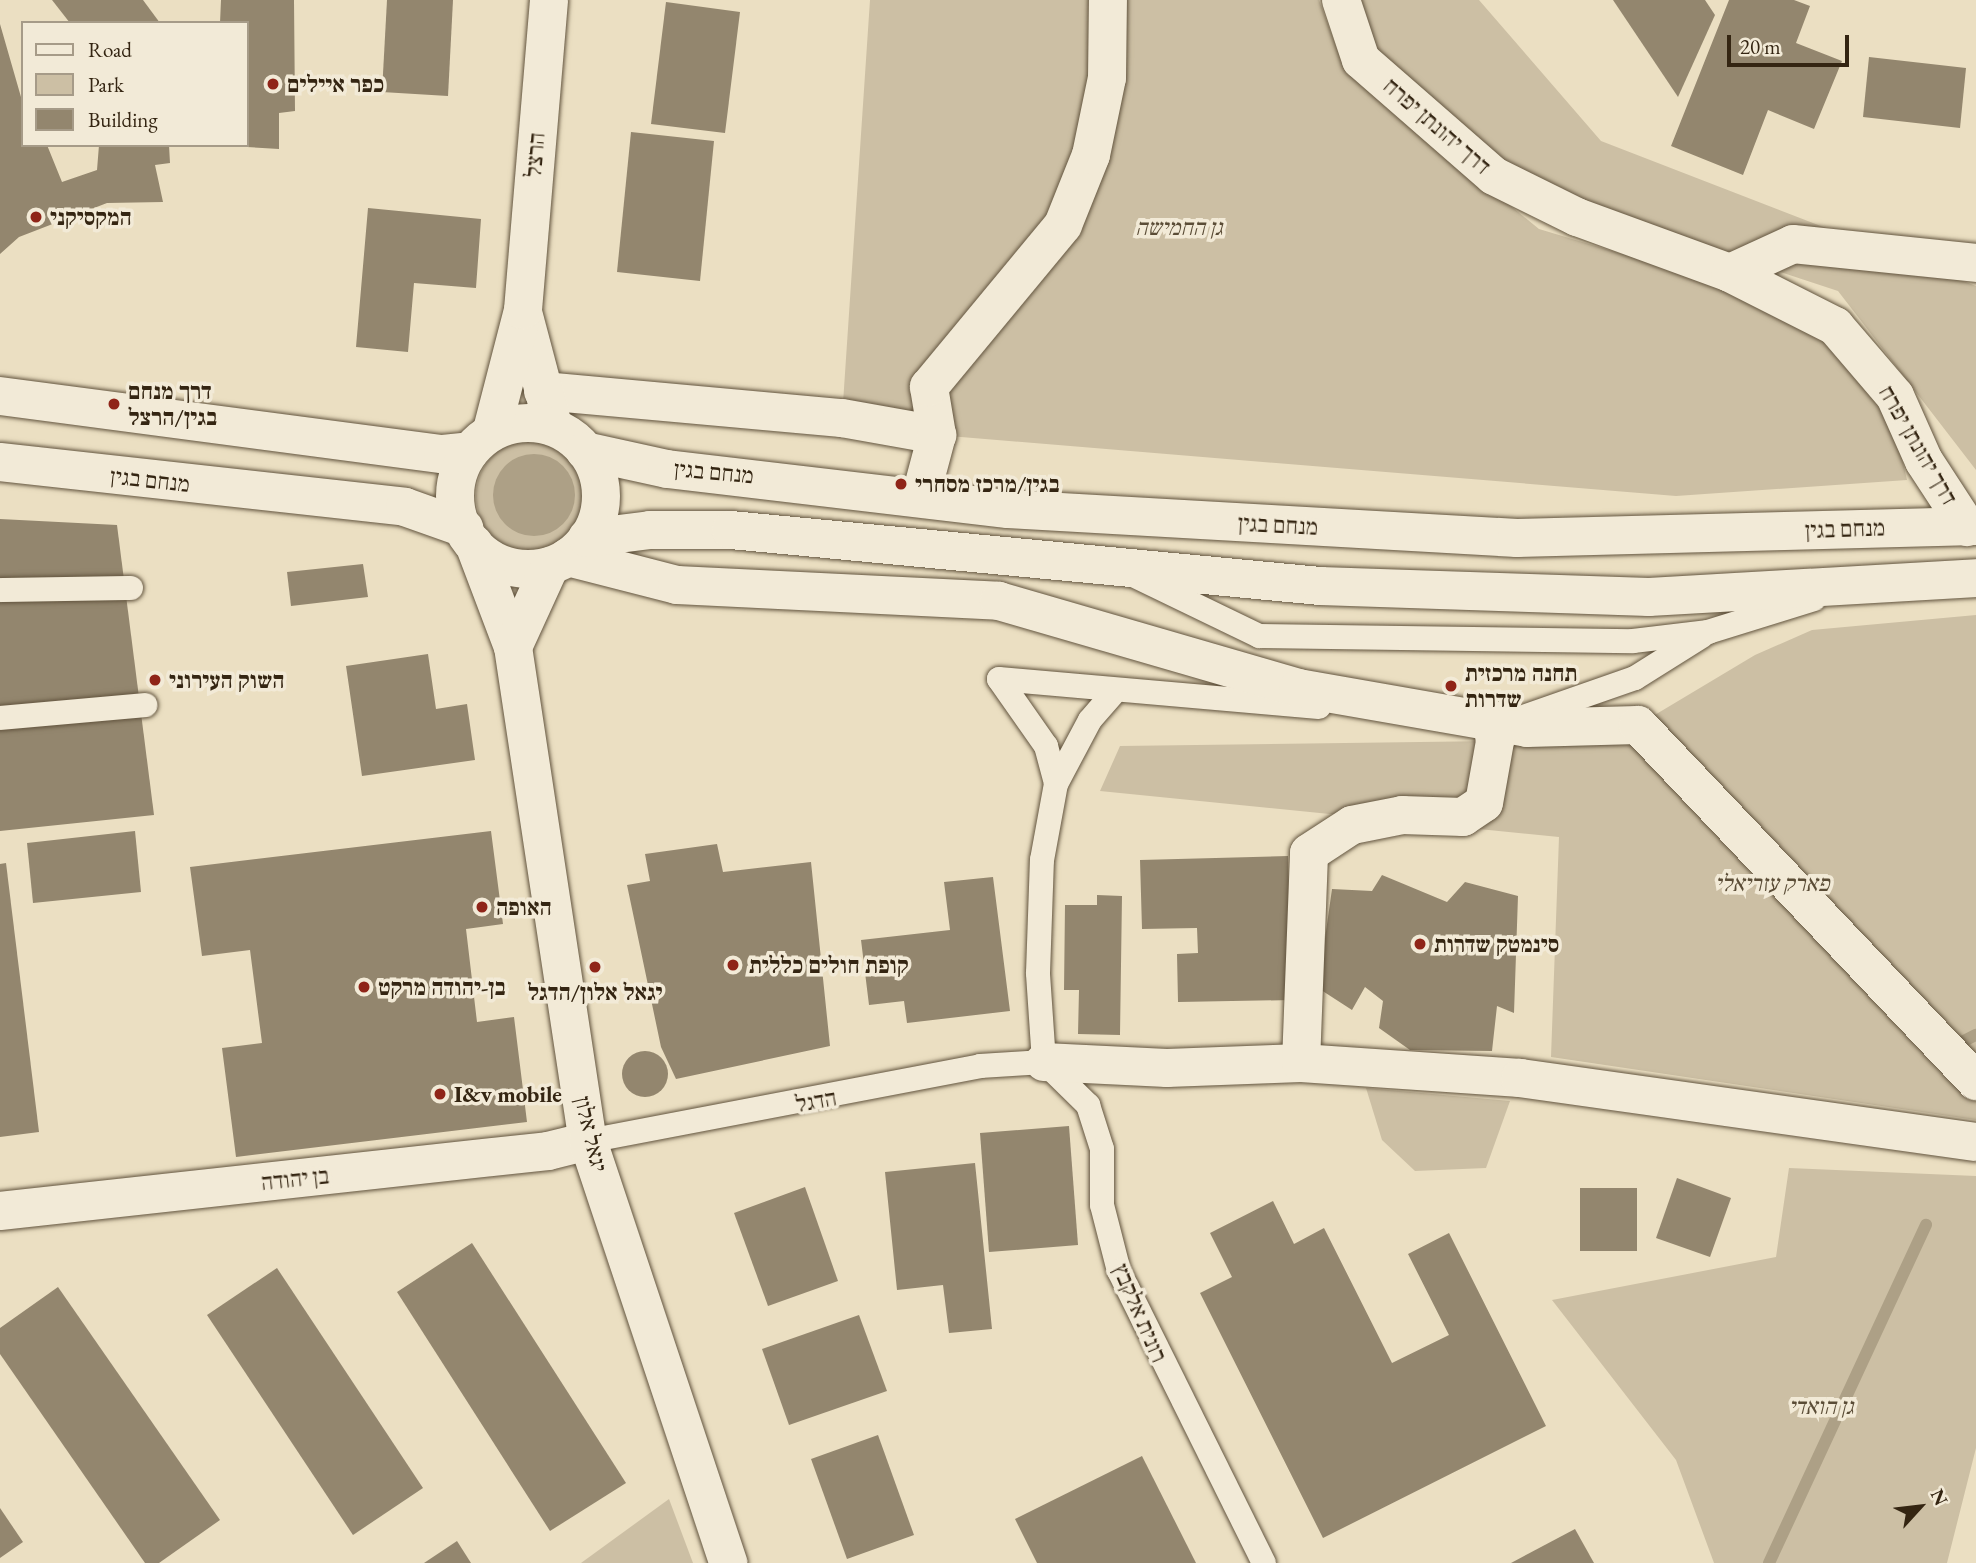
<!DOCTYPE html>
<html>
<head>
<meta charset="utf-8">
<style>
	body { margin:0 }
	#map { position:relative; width:1976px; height:1563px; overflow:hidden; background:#ebdfc2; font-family:"EB Garamond","Frank Ruhl Libre",serif }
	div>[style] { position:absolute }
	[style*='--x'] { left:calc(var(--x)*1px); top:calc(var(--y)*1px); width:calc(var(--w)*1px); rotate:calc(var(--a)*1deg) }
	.green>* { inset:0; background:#ccbfa4 }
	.round { border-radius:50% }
	.water>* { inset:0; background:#ada086 }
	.stream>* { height:12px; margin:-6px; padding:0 6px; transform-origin:6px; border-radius:6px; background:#ada086 }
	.building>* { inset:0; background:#93866e }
	.roads { filter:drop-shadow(0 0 2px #62543e) drop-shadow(0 0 2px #62543e) }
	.lane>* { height:24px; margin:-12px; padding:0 12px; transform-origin:12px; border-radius:12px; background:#f2ead7 }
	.street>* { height:38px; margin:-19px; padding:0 19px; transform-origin:19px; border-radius:19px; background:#f2ead7 }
	.secondary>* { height:38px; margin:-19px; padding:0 19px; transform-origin:19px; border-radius:19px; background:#f2ead7 }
	.secondary>.ring { margin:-19px; padding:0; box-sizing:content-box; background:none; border:38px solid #f2ead7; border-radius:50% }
	.dots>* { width:19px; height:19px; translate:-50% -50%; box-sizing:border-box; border:4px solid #f2ead7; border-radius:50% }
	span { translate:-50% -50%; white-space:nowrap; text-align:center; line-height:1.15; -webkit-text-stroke:7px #f2ead7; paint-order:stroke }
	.poi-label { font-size:23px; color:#342512; font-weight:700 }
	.left { translate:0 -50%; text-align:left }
	.street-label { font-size:23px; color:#342512 }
	.park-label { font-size:23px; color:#5a4c36; font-style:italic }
	.legend { position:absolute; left:21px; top:21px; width:228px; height:126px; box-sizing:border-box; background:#f2ead7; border:2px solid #a69b88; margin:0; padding:9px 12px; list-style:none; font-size:21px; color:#342512 }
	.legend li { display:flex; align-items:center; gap:14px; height:35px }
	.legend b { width:35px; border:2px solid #a69b88 }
	.north { position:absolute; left:1885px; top:1472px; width:70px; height:70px; -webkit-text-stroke:5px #f2ead7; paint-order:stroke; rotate:63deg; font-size:19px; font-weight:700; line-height:28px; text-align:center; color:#342512 }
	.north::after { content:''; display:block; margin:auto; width:24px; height:32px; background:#342512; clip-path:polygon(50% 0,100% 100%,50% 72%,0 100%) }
	.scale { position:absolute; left:1727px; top:35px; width:122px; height:32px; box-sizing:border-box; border:4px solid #342512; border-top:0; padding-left:9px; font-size:21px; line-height:24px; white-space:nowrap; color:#342512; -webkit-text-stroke:5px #f2ead7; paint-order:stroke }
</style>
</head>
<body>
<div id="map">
	<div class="green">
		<div style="clip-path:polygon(870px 0,1319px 0,1345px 71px,1539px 229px,1752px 293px,1820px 335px,1891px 411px,1907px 480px,1676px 496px,937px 435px,842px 418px)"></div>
		<div style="clip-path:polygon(1357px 0,1479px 0,1601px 141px,1976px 286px,1976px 470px,1838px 291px,1578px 205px,1484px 154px,1380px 56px)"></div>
		<div class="round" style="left:476px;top:439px;width:114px;height:114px"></div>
		<div style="clip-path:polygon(1976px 615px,1976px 1120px,1551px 1057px,1559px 837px,1100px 791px,1120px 746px,1495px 741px,1638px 725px,1755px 655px,1812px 630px)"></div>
		<div style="clip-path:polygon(1366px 1088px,1510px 1101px,1486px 1168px,1415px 1171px,1382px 1140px)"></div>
		<div style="clip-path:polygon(1789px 1168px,1976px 1176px,1976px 1448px,1947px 1563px,1714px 1563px,1676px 1460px,1552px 1300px,1776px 1257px)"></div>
		<div style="clip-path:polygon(669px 1499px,693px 1563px,581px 1563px)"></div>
	</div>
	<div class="water">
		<div class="round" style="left:493px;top:454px;width:82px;height:82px"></div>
	</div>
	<div class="stream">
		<div style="--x:1950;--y:1048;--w:29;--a:-27"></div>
		<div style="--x:1769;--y:1563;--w:373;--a:-65.1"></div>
	</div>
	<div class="building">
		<div style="clip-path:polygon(52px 0,143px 0,160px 23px,70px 23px)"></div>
		<div style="clip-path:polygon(221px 0,294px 0,295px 111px,279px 113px,279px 149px,247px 147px,247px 23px,220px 23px)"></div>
		<div style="clip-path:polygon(387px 0,453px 0,448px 96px,382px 92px)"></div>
		<div style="clip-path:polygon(1613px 0,1705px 0,1715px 15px,1678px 97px)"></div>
		<div style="clip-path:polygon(1729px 0,1794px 0,1810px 6px,1796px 43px,1842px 61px,1814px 129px,1768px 110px,1743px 175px,1671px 146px)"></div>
		<div style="clip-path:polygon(666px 2px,740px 12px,725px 133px,651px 124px)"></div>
		<div style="clip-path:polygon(0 24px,23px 104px,23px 145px,47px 145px,62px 182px,97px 170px,99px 145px,169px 145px,170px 163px,155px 165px,163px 202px,107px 203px,19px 237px,0 254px)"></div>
		<div style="clip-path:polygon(1869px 57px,1966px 68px,1960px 128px,1863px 117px)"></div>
		<div style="clip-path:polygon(631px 132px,714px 141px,700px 281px,617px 272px)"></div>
		<div style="clip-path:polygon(368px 208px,481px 219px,476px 288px,414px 283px,408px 352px,356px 347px)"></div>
		<div style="clip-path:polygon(0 519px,117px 525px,154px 815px,0 831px)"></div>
		<div style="clip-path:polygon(363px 564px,368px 597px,291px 606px,287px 572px)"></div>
		<div style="clip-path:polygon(428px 654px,436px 709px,467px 704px,475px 760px,362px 776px,346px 666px)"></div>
		<div style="clip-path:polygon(135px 831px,141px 892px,33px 903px,27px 843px)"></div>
		<div style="clip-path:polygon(491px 831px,503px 924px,466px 929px,477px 1022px,514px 1017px,527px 1122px,236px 1157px,222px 1048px,262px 1043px,250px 950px,202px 956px,190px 867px)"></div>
		<div style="clip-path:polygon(717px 844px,723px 872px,811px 862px,830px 1046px,676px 1079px,661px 1047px,627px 885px,650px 881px,645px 854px)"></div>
		<div style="clip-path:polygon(1288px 856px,1292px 1000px,1178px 1002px,1177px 954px,1198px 953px,1197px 928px,1142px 929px,1140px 860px)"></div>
		<div style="clip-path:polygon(6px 863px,39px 1132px,0 1137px,0 864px)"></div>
		<div style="clip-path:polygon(1382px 875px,1447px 902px,1465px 882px,1518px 896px,1514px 1013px,1497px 1006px,1492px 1051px,1410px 1050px,1379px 1028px,1383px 1001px,1365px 987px,1352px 1010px,1318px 988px,1332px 889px,1372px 891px)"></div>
		<div style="clip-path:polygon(993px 877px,1010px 1011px,907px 1023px,904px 1001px,869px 1005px,861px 940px,950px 930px,944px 882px)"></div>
		<div style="clip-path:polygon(1097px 895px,1122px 896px,1120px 1035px,1078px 1034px,1079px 990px,1064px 990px,1065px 905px,1097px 905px)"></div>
		<div class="round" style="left:622px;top:1051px;width:46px;height:46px"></div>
		<div style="clip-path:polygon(1069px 1126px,1078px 1245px,989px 1252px,980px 1133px)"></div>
		<div style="clip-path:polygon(975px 1163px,992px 1329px,949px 1333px,943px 1285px,897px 1290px,885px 1172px)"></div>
		<div style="clip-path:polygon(1677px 1178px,1731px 1198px,1710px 1257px,1656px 1238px)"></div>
		<div style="clip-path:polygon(805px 1187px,838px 1281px,768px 1306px,734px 1213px)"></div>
		<div style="clip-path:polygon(1580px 1188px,1637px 1188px,1637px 1251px,1580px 1251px)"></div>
		<div style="clip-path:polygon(1273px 1201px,1294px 1244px,1324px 1228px,1392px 1363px,1449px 1335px,1408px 1254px,1449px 1233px,1546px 1426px,1323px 1538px,1200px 1293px,1232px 1277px,1210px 1233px)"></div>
		<div style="clip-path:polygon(472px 1243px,626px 1483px,550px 1531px,397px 1292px)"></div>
		<div style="clip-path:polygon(277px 1268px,423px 1488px,353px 1535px,207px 1315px)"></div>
		<div style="clip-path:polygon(58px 1287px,220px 1520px,159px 1563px,145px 1563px,0 1354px,0 1328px)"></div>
		<div style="clip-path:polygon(859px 1315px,887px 1391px,789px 1425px,762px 1349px)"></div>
		<div style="clip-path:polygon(878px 1435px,914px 1535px,847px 1559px,811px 1459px)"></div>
		<div style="clip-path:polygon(1142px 1456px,1196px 1563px,1037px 1563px,1015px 1519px)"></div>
		<div style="clip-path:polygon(0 1508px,23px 1542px,0 1558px)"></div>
		<div style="clip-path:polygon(1575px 1529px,1594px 1563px,1511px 1563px)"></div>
		<div style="clip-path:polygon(457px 1541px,471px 1563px,424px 1563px)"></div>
	</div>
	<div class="roads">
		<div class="lane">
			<div style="--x:1135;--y:576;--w:138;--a:25.8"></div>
			<div style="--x:1259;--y:636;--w:374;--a:0.8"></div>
			<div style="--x:1633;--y:641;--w:76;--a:-6.8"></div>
			<div style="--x:1708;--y:632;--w:111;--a:-17.3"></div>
			<div style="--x:0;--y:590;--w:131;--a:-0.9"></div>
			<div style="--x:999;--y:679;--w:321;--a:5"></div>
			<div style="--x:999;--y:679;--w:82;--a:55"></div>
			<div style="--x:1046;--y:746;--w:39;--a:75"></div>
			<div style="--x:1526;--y:716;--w:115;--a:-19.2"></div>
			<div style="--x:1635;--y:678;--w:79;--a:-32.1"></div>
			<div style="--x:0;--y:718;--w:146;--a:-5.1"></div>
			<div style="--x:1044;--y:1062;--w:62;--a:44.3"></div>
			<div style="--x:1088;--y:1105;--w:46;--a:72.3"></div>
			<div style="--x:1102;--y:1149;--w:56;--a:90"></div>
			<div style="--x:1102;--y:1205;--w:68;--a:75.6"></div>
			<div style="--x:1119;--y:1271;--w:326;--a:63.6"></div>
			<div style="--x:1044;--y:1062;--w:89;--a:-93.9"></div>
			<div style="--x:1038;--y:973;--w:113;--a:-88"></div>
			<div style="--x:1042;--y:860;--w:77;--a:-79.6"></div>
			<div style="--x:1056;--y:784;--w:72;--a:-62"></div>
			<div style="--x:1090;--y:720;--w:37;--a:-49"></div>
			<div style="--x:588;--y:1141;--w:399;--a:-10.8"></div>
			<div style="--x:980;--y:1066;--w:64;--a:-3.6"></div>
		</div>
		<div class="street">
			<div style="--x:1341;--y:0;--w:63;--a:71.6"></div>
			<div style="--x:1361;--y:60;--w:176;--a:41.1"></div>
			<div style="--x:1494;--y:176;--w:93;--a:26.3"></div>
			<div style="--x:1577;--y:217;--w:163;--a:20.1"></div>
			<div style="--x:1730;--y:273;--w:69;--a:-24.7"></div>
			<div style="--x:1793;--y:244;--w:184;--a:5.9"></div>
			<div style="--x:1730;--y:273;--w:118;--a:26.8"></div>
			<div style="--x:1835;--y:326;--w:92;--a:49.4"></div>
			<div style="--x:1895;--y:396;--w:71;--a:66"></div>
			<div style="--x:1924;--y:461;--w:79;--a:56.9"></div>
			<div style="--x:543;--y:391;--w:300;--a:5.2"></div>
			<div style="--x:842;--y:418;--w:97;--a:10.1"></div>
			<div style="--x:921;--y:495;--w:62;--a:-75.1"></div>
			<div style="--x:937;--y:435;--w:49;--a:-99.5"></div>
			<div style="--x:929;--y:387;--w:210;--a:-50.4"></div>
			<div style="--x:1063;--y:225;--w:75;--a:-68.2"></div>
			<div style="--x:1091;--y:155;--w:79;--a:-78.3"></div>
			<div style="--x:1107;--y:78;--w:78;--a:-89.3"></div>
			<div style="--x:568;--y:557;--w:113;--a:14.4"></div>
			<div style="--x:677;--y:585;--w:322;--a:2.8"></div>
			<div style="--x:999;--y:601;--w:311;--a:16.2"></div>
			<div style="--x:1298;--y:688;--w:232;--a:9.9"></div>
			<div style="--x:1527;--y:728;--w:111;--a:-1.5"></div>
			<div style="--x:1638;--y:725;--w:491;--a:46.5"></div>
			<div style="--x:1044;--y:1062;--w:123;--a:2.8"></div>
			<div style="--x:1167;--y:1068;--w:134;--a:-2.1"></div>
			<div style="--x:1301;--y:1063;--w:220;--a:3.9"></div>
			<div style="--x:1520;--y:1078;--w:460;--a:8"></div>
			<div style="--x:1301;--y:1063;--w:210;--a:-87.8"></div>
			<div style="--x:1309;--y:853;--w:51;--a:-33.1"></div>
			<div style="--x:1352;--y:825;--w:51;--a:-11.3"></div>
			<div style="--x:1402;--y:815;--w:61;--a:1.9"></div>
			<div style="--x:1463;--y:817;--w:25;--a:-34"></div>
			<div style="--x:1484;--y:803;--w:63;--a:-79.9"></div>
			<div style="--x:1495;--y:741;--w:22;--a:-100"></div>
			<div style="--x:0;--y:1211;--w:551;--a:-6.25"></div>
			<div style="--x:548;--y:1151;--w:41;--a:-14"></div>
		</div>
		<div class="secondary">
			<div style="--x:524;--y:316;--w:114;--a:75.2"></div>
			<div style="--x:0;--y:396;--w:447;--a:7.5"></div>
			<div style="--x:443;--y:454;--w:27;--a:-6"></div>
			<div class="ring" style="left:455px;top:423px;width:108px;height:108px"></div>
			<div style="--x:492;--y:430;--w:124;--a:-75.5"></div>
			<div style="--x:523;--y:310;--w:311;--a:-85.2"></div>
			<div style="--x:585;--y:451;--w:84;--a:12.4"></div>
			<div style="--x:667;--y:469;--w:343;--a:6.7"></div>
			<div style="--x:1008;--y:509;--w:510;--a:3.26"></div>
			<div style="--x:1517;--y:538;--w:459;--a:-1.5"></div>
			<div style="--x:0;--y:462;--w:407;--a:6.3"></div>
			<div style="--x:405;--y:507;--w:63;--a:19.6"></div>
			<div style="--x:587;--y:538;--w:64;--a:-7.2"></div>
			<div style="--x:650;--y:530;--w:81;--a:0"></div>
			<div style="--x:731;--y:530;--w:592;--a:5.43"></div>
			<div style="--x:1320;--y:586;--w:329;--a:1.9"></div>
			<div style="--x:1649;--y:597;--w:328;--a:-3.3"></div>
			<div style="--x:474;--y:544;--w:110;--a:69.3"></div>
			<div style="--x:513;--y:647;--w:500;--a:81.4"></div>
			<div style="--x:588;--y:1141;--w:445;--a:71.6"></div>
			<div style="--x:513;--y:647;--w:89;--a:-65.4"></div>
		</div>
	</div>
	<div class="dots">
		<div style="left:273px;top:84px;background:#8f2418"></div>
		<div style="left:36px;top:217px;background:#8f2418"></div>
		<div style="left:114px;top:404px;background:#8f2418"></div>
		<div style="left:901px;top:484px;background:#8f2418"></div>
		<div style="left:155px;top:680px;background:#8f2418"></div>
		<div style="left:1451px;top:686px;background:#8f2418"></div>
		<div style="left:482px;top:907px;background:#8f2418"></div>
		<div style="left:1420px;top:944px;background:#8f2418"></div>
		<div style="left:733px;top:965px;background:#8f2418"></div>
		<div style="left:595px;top:967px;background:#8f2418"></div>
		<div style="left:364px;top:987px;background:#8f2418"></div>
		<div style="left:440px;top:1094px;background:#8f2418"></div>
	</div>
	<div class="poi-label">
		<span class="left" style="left:287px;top:84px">כפר איילים</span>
		<span class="left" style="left:50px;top:217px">המקסיקני</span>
		<span class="left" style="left:128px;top:404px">דרך מנחם<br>בגין/הרצל</span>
		<span class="left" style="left:915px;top:484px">בגין/מרכז מסחרי</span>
		<span class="left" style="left:1465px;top:686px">תחנה מרכזית<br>שדרות</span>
		<span class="left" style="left:169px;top:680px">השוק העירוני</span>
		<span class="left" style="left:496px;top:907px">האופה</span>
		<span class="left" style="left:1434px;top:944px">סינמטק שדרות</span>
		<span class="left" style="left:749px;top:965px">קופת חולים כללית</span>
		<span class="left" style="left:378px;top:987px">בן-יהודה מרקט</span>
		<span style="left:595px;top:992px">יגאל אלון/הדגל</span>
		<span class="left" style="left:454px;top:1094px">I&amp;v mobile</span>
	</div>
	<div class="street-label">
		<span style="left:1437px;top:126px;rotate:41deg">דרך יהונתן יפרח</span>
		<span style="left:535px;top:155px;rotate:-85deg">הרצל</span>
		<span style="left:1918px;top:445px;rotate:60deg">דרך יהונתן יפרח</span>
		<span style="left:714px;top:472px;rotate:5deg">מנחם בגין</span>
		<span style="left:150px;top:480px;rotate:6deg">מנחם בגין</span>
		<span style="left:1278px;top:525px;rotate:3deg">מנחם בגין</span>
		<span style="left:1845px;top:529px;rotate:-2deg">מנחם בגין</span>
		<span style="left:816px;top:1101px;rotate:-10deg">הדגל</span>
		<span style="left:591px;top:1134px;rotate:77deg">יגאל אלון</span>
		<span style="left:295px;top:1179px;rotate:-6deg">בן יהודה</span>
		<span style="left:1140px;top:1313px;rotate:67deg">רונית אלקבץ</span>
	</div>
	<div class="park-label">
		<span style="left:1179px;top:227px">גן החמישה</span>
		<span style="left:1772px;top:883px">פארק עזריאלי</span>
		<span style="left:1821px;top:1406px">גן הואדי</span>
	</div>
	<ul class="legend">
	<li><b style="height:9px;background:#f2ead7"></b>Road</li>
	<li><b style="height:19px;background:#ccbfa4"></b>Park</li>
	<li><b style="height:19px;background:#93866e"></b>Building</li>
	</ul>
	<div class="north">N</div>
	<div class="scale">20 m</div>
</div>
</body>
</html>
